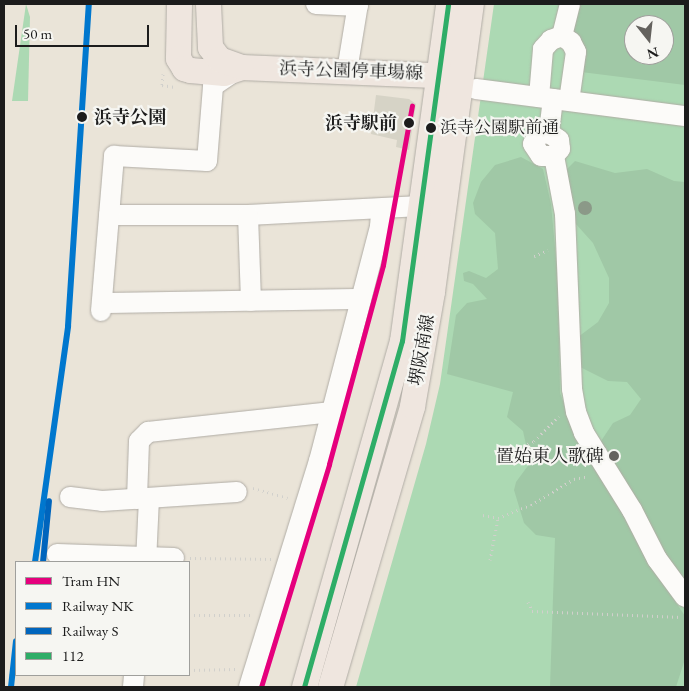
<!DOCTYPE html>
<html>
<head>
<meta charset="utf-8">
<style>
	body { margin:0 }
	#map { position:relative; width:689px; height:691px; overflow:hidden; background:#eae4d8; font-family:"EB Garamond","Noto Serif JP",serif }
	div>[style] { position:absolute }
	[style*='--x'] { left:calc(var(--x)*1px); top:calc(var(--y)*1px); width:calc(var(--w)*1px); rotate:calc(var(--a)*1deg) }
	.industrial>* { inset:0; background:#d6d3c6 }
	.green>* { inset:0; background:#acd9b3 }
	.forest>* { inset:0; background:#a0c8a6 }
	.path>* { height:3px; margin-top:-1.5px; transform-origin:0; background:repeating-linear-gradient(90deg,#d1d0cc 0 1px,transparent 0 5px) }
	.roads { filter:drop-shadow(0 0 1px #b0aca5) drop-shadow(0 0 1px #b0aca5) }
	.minor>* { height:20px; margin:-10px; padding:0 10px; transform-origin:10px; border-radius:10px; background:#fcfbf9 }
	.major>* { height:25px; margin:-12.5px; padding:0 12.5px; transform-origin:12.5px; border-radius:12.5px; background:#efe6df }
	.bus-1>* { height:5px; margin:-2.5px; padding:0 2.5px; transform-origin:2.5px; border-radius:2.5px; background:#2ead67 }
	.rail-1>* { height:6px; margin:-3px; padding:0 3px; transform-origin:3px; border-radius:3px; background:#0077ce }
	.rail-2>* { height:6px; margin:-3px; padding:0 3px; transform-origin:3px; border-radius:3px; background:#0065bd }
	.tram-1>* { height:5px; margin:-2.5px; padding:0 2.5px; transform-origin:2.5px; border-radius:2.5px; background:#e5007d }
	.trees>* { width:14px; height:14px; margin:-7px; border-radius:50%; background:#8b9988 }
	.dots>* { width:14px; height:14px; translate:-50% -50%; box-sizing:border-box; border:2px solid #f6f6f2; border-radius:50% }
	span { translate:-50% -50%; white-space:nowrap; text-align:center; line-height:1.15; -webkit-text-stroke:4.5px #f6f6f2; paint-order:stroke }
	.bus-label { font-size:17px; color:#1c1c1c }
	.left { translate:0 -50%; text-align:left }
	.street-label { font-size:18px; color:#1c1c1c }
	.stop-label { font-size:18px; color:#1c1c1c; font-weight:700 }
	.right { translate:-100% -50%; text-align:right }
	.poi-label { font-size:18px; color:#1c1c1c }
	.frame { position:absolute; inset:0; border:5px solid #1c1c1c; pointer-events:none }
	.legend { position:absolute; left:15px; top:561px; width:175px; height:115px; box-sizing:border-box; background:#f6f6f2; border:1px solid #9f9f9c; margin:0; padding:6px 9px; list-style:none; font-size:15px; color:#1c1c1c }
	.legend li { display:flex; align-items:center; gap:10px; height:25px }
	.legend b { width:25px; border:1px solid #9f9f9c }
	.north { position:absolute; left:624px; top:15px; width:50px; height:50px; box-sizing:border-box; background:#f6f6f2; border:1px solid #9f9f9c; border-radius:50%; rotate:164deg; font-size:14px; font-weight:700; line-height:20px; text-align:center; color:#1c1c1c }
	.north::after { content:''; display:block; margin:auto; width:18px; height:22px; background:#64625e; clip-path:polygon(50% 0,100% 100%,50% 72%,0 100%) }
	.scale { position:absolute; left:15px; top:25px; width:134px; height:22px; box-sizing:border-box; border:2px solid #1c1c1c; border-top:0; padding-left:6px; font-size:15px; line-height:18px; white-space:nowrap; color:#1c1c1c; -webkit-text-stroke:4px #f6f6f2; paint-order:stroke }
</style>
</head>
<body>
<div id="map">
	<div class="industrial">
		<div style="clip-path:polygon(376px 95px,409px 99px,416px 104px,409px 150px,396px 147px,397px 140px,371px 134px)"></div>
	</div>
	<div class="green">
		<div style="clip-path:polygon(26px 4px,30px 17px,28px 101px,12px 101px)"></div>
		<div style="clip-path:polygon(evenodd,494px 4px,685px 4px,685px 687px,356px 687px,426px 444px,440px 384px,494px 4px,634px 25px,664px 25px,664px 55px,634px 55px,634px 25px)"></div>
	</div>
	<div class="forest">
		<div style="clip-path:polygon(evenodd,577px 4px,685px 4px,685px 85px,581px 72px,569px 33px,577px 4px,634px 25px,664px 25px,664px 55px,634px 55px,634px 25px)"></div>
		<div style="clip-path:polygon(521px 157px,543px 169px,551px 204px,558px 280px,560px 393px,580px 447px,624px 513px,650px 564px,685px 616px,685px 659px,676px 687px,550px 687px,555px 538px,536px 535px,524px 523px,514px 490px,516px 482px,530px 463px,523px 431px,507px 417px,513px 392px,447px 374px,456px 315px,467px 303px,487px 299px,473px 284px,464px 281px,463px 273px,469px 271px,486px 278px,498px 269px,495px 233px,475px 214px,473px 203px,481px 182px,495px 165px)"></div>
		<div style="clip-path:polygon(575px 161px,615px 173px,647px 169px,674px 181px,685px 182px,685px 584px,676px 575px,599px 444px,613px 423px,630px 415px,641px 399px,627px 382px,608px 381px,578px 366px,578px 337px,598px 322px,609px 303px,609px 278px,593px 243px,575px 223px,567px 169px)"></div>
	</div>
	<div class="path">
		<div style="--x:163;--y:74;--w:11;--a:95"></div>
		<div style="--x:162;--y:85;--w:13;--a:9"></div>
		<div style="--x:534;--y:256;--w:15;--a:-23"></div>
		<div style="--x:523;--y:446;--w:12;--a:-24"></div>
		<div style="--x:534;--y:441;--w:35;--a:-45"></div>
		<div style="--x:253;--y:488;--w:36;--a:16"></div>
		<div style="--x:483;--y:515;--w:15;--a:11"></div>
		<div style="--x:190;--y:558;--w:81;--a:0.7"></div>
		<div style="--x:490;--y:560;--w:43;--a:-79.2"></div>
		<div style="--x:498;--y:518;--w:35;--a:-22"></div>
		<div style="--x:531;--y:505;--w:50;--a:-31.2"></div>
		<div style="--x:574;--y:479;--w:15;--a:-11"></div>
		<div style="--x:528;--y:602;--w:10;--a:66"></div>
		<div style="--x:532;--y:611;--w:150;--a:2.3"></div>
		<div style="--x:189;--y:615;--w:64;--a:0"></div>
		<div style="--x:189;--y:670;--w:47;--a:-1.2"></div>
		<div style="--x:4;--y:675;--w:14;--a:0"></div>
	</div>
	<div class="roads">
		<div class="minor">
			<div style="--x:316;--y:4;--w:42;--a:2.7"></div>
			<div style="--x:562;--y:36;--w:11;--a:34"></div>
			<div style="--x:571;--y:42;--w:11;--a:63"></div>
			<div style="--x:576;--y:52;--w:49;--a:98.1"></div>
			<div style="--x:347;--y:71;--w:68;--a:-80.7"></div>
			<div style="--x:476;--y:89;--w:211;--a:7.4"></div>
			<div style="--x:539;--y:97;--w:48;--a:-85.2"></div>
			<div style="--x:543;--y:49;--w:12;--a:-48"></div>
			<div style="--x:551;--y:40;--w:12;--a:-20"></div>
			<div style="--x:562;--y:36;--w:33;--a:-76"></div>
			<div style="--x:553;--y:99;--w:34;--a:97"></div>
			<div style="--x:549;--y:133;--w:12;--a:35"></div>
			<div style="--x:559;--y:140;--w:9;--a:84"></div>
			<div style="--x:560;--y:149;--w:9;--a:131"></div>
			<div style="--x:554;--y:156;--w:59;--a:79.3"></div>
			<div style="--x:565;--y:214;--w:175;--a:87.7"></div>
			<div style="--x:572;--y:389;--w:23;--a:80"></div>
			<div style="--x:576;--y:412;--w:22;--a:69"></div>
			<div style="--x:584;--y:433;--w:91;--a:58.1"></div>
			<div style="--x:632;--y:510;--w:55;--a:63"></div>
			<div style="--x:657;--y:559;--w:47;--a:53.6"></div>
			<div style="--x:549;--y:133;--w:11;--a:170"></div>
			<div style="--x:538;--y:135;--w:10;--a:119"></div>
			<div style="--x:533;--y:144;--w:14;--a:56"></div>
			<div style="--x:541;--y:156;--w:13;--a:0"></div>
			<div style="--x:109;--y:215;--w:139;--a:0"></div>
			<div style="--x:248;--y:215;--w:173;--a:-3"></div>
			<div style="--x:248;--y:215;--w:86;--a:88"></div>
			<div style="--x:102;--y:303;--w:259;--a:-0.9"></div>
			<div style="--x:101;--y:311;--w:156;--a:-85.2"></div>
			<div style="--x:114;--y:156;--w:93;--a:3.1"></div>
			<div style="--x:207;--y:161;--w:75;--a:-85.4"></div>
			<div style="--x:213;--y:86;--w:29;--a:-34"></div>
			<div style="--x:70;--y:497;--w:32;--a:7"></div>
			<div style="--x:102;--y:501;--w:135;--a:-3.8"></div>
			<div style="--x:137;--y:499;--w:58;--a:-88"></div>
			<div style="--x:139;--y:441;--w:13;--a:-45"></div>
			<div style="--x:148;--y:432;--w:185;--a:-6.2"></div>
			<div style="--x:57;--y:554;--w:117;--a:2"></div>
			<div style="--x:146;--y:562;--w:64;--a:-87.3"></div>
			<div style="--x:133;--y:687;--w:12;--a:-85"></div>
			<div style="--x:249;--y:687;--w:237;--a:-72.8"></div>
			<div style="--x:319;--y:461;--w:242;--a:-75.4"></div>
			<div style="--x:380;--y:227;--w:16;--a:-86"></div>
		</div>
		<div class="major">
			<div style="--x:179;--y:4;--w:54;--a:91.1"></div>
			<div style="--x:178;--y:58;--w:12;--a:59"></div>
			<div style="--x:184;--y:68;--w:6;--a:18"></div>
			<div style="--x:190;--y:70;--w:34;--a:5"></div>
			<div style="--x:224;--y:73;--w:18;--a:-19"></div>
			<div style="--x:241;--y:67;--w:212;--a:2.4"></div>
			<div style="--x:208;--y:4;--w:43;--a:87.3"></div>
			<div style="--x:210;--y:47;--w:15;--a:53"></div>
			<div style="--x:219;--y:59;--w:23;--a:20"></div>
			<div style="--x:304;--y:687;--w:360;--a:-74.2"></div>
			<div style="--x:402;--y:341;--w:340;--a:-82.2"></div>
			<div style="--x:330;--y:687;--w:293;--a:-73.7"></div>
			<div style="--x:412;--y:406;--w:117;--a:-80.1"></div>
			<div style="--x:432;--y:291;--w:290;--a:-82.3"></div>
		</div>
	</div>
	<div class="bus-1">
		<div style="--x:304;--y:687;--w:360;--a:-74.2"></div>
		<div style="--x:402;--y:341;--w:340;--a:-82.2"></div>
	</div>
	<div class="rail-1">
		<div style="--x:35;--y:562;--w:238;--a:-82"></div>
		<div style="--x:68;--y:326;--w:323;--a:-86.3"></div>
		<div style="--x:11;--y:687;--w:46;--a:-83.8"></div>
	</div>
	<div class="rail-2">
		<div style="--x:43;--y:562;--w:61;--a:-84.4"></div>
	</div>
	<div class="tram-1">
		<div style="--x:261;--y:687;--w:233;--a:-73"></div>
		<div style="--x:329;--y:464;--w:206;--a:-74.8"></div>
		<div style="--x:383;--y:265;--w:162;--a:-79.7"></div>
	</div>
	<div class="trees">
		<div style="left:585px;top:208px"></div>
	</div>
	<div class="dots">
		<div style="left:82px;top:117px;background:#1c1c1c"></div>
		<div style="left:409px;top:123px;background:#1c1c1c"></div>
		<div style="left:431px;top:128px;background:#1c1c1c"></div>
		<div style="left:614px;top:456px;background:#64625e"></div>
	</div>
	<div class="bus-label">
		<span class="left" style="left:440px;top:128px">浜寺公園駅前通</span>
	</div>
	<div class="street-label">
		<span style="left:351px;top:71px;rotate:2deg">浜寺公園停車場線</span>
		<span style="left:422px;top:350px;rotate:-80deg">堺阪南線</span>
	</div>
	<div class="stop-label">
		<span class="left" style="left:94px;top:117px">浜寺公園</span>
		<span class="right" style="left:397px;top:123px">浜寺駅前</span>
	</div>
	<div class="poi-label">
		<span class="right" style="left:604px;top:456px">置始東人歌碑</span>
	</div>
	<div class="frame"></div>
	<ul class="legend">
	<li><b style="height:6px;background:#e5007d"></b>Tram HN</li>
	<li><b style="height:6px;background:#0077ce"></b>Railway NK</li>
	<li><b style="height:6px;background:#0065bd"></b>Railway S</li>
	<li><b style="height:6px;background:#2ead67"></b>112</li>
	</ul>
	<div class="north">N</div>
	<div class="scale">50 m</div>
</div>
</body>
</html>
